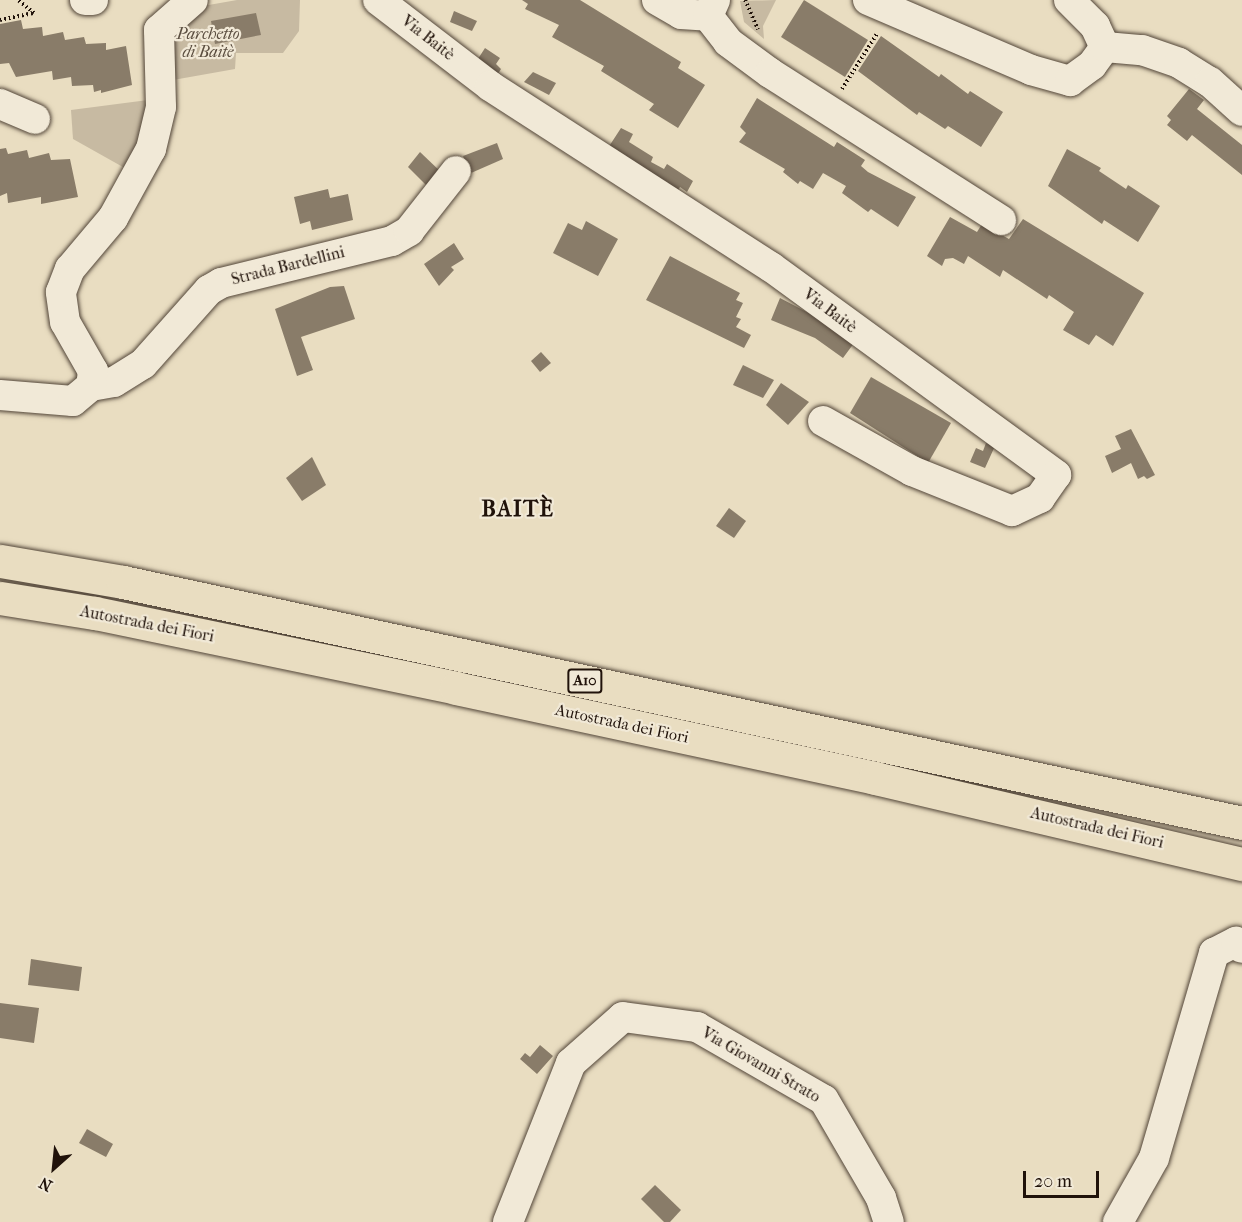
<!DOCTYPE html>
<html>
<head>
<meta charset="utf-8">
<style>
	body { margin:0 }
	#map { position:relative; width:1242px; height:1222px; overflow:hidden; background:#e9ddc1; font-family:"IM FELL French Canon",serif }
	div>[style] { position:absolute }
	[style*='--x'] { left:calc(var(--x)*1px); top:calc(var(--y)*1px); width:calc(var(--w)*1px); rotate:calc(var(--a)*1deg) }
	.green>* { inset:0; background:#c7baa2 }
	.building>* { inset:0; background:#897c69 }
	.path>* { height:4px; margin-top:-2px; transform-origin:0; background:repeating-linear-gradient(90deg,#20120a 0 1.5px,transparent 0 4.5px) }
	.roads { filter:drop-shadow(0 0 2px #524538) drop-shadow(0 0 2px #524538) }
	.minor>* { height:30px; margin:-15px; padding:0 15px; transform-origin:15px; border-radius:15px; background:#f1e9d7 }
	.highway>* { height:33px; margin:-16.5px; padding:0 16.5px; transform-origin:16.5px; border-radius:16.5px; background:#e9ddc1 }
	span { translate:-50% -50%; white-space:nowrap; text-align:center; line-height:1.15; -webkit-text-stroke:4.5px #f1e9d7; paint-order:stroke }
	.shield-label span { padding:2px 4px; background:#f1e9d7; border:2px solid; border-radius:4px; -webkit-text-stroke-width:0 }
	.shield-label { font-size:15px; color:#20120a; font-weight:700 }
	.park-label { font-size:16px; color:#5a4d3f; font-style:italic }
	.street-label { font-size:16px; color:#20120a }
	.district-label { font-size:22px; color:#20120a; font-weight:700; letter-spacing:1.5px }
	.north { position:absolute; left:24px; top:1138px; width:60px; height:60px; -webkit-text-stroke:4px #f1e9d7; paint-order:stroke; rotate:207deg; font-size:16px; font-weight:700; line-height:24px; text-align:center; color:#20120a }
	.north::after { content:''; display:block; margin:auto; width:21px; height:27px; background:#20120a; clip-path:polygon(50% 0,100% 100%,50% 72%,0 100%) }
	.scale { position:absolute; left:1023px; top:1171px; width:76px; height:27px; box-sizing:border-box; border:3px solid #20120a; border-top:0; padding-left:8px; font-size:18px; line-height:21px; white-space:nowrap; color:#20120a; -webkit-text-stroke:4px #f1e9d7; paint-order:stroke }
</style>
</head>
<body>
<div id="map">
	<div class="green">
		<div style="clip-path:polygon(237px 0,300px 0,299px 31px,283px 53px,236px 53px,235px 69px,173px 80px,168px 37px,203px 6px)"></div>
		<div style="clip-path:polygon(776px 0,763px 26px,764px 39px,744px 22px,740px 1px)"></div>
		<div style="clip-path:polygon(148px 100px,130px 171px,73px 139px,71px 110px)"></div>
	</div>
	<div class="building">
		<div style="clip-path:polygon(522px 0,580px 0,681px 62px,678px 68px,705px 85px,678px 128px,649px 110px,654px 104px,601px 71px,604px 66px,552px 37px,559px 25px,525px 9px,528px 4px)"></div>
		<div style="clip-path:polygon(804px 0,868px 40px,845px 77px,781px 37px)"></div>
		<div style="clip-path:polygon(454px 11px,477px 21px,472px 31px,450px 22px)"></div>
		<div style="clip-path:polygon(256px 13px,261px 35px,215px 44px,211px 21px)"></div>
		<div style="clip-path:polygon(21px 20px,23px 29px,42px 27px,43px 36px,63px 32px,65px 40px,84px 37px,86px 44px,106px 43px,106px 50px,126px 46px,132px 85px,101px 93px,101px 90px,94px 92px,93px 85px,72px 86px,71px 77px,53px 80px,52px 71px,16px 77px,9px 63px,0 64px,0 24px)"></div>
		<div style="clip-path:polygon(881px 36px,939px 77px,941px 74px,968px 94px,970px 91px,1003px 112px,981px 147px,948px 126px,945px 129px,919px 112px,917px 115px,858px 71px)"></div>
		<div style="clip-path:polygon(485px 48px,500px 58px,496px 64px,501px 69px,496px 77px,476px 62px)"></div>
		<div style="clip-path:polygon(533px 72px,556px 83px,549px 95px,524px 82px)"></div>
		<div style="clip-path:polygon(1189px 89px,1204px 100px,1197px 109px,1242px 145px,1242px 175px,1192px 135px,1187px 141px,1167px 125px,1171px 120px,1167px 116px)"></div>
		<div style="clip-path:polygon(757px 98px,834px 147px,837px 142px,865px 160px,861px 166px,868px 172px,916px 197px,898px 227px,871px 209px,868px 212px,842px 193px,846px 186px,823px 173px,813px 189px,800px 181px,798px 184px,783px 172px,785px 169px,739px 142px,746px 133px,740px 127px)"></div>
		<div style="clip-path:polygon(621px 128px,633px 134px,629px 142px,653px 157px,651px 162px,664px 169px,667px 164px,693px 181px,687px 192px,680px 187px,677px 192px,606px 151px)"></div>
		<div style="clip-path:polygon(497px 143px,503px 159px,471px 173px,463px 156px)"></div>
		<div style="clip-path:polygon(6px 148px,8px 154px,27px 150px,29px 158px,49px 153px,51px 160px,70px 159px,78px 197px,41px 204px,41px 197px,8px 203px,7px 193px,0 196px,0 149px)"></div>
		<div style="clip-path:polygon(1067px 149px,1101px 168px,1099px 171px,1126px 189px,1128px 185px,1160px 206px,1138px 242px,1104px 220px,1102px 224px,1048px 186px)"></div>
		<div style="clip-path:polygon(420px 152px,442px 173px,429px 188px,408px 167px)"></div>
		<div style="clip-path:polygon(328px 189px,330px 198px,348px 194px,353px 220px,312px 230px,310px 221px,300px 224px,294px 197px)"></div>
		<div style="clip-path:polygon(950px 217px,977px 232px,982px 224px,1009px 239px,1023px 219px,1144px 293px,1113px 346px,1096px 335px,1089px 345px,1063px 330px,1074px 312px,1049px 295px,1047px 299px,1003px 270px,1000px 277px,968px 256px,964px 264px,953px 258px,945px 259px,942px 266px,927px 256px)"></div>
		<div style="clip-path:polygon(586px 221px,618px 239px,598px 276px,553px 253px,568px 223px,582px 230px)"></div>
		<div style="clip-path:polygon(454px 243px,464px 259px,451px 267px,454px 270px,439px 286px,424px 264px)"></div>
		<div style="clip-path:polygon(670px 256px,740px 293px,736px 300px,743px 303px,736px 317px,741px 319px,736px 327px,751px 335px,744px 348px,646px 300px)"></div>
		<div style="clip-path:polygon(344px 286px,355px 319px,301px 337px,313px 370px,297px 376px,275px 309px,330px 287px)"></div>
		<div style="clip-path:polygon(780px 298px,822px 320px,854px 343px,843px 358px,815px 338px,771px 320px)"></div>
		<div style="clip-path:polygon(541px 352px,551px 363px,540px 372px,531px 361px)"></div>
		<div style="clip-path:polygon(743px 365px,774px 380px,763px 398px,733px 385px)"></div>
		<div style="clip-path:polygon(871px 377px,951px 423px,928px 463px,850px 413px)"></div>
		<div style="clip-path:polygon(781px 383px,809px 402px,788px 425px,766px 405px)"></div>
		<div style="clip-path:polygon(1131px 429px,1155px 475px,1147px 479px,1144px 476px,1138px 479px,1131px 463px,1112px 473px,1105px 456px,1121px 449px,1115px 436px)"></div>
		<div style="clip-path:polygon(986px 443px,995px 446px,985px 468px,970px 462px,976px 448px,983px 451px)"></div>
		<div style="clip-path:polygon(312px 457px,326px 485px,302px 501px,286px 478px)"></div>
		<div style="clip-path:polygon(729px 508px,746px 521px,734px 538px,716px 526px)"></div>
		<div style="clip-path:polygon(31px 959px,82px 967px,79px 991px,28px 985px)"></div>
		<div style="clip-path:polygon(0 1003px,39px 1008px,34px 1043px,0 1038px)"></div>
		<div style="clip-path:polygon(540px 1045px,553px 1056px,537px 1074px,520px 1059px,525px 1053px,530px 1057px)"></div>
		<div style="clip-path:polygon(87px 1129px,113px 1144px,106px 1157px,79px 1143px)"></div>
		<div style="clip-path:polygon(655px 1185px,681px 1210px,670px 1222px,664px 1222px,641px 1199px)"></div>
	</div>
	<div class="path">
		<div style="--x:745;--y:0;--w:32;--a:66"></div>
		<div style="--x:0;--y:20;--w:35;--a:-12"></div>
		<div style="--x:34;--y:13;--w:21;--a:-141"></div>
		<div style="--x:842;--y:89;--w:67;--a:-57.7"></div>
	</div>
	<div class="roads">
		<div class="minor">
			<div style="--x:85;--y:0;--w:8;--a:0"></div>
			<div style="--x:378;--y:0;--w:141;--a:37.5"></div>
			<div style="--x:490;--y:86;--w:334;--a:32.8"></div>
			<div style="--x:771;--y:267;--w:353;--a:36.1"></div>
			<div style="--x:1056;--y:475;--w:28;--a:125"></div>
			<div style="--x:1040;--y:498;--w:31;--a:155"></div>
			<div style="--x:1012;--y:511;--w:108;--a:-158.2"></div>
			<div style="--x:912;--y:471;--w:102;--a:-150.7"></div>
			<div style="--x:657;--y:0;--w:28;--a:30"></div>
			<div style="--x:681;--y:14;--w:27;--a:4"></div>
			<div style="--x:708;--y:16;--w:17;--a:-66"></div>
			<div style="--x:868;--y:0;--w:177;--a:23.2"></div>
			<div style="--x:1031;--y:70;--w:41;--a:15.8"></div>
			<div style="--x:1070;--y:81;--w:27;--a:-36"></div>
			<div style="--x:1092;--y:65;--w:22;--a:-54"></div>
			<div style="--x:1069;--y:0;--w:37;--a:45"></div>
			<div style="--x:1095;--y:26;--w:23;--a:65"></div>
			<div style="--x:708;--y:16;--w:33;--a:52"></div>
			<div style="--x:728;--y:42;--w:52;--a:36.4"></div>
			<div style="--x:770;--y:73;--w:274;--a:32.5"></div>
			<div style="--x:1105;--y:47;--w:37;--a:5"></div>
			<div style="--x:1142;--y:50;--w:39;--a:19"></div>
			<div style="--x:1179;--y:63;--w:36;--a:32"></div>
			<div style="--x:1210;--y:82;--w:43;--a:42.2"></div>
			<div style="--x:0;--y:104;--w:38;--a:23"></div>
			<div style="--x:91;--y:386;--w:23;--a:-10"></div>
			<div style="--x:114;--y:382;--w:34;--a:-32"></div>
			<div style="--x:143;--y:364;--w:99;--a:-48.3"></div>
			<div style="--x:209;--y:290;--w:14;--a:-30"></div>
			<div style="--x:221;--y:283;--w:176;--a:-13.8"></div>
			<div style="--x:392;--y:241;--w:20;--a:-30"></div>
			<div style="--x:409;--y:231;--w:76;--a:-51.9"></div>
			<div style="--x:0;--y:395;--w:73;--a:4.7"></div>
			<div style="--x:73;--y:401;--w:23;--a:-40"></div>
			<div style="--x:91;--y:386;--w:15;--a:-82"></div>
			<div style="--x:93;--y:371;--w:56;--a:-119.7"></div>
			<div style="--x:65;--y:322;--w:30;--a:-98"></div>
			<div style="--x:61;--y:292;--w:25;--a:-69"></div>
			<div style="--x:70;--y:269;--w:67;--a:-49.9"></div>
			<div style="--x:113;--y:218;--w:79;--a:-61.2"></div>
			<div style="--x:151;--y:149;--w:43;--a:-76.6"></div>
			<div style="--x:161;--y:107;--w:77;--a:-91.5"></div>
			<div style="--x:159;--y:30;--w:45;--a:-41.4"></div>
			<div style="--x:508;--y:1222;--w:171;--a:-68.4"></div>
			<div style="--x:571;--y:1063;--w:69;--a:-41.5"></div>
			<div style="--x:623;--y:1017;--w:75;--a:7.7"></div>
			<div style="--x:697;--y:1027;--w:146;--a:29.9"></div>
			<div style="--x:824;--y:1100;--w:113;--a:59.8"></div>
			<div style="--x:881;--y:1198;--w:25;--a:72"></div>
			<div style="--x:1118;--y:1222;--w:73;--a:-60.6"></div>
			<div style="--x:1154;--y:1158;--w:214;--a:-73.7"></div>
			<div style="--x:1214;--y:953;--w:25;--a:-27"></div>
			<div style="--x:1236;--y:942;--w:8;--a:45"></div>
		</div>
		<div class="highway">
			<div style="--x:0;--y:561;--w:125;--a:9.7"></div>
			<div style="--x:123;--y:582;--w:1145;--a:12.15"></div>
			<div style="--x:0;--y:598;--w:96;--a:9"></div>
			<div style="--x:95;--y:613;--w:369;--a:11.7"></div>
			<div style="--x:456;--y:688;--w:429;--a:12.1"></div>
			<div style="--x:875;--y:778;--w:377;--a:13.2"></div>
		</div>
	</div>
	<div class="shield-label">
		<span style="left:585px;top:681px">A10</span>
	</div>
	<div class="park-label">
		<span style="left:208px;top:43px">Parchetto<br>di Baitè</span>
	</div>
	<div class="street-label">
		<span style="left:428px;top:38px;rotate:38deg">Via Baitè</span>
		<span style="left:288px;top:266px;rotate:-14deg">Strada Bardellini</span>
		<span style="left:830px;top:311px;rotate:37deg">Via Baitè</span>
		<span style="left:147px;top:624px;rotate:11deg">Autostrada dei Fiori</span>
		<span style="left:622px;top:724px;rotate:12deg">Autostrada dei Fiori</span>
		<span style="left:1097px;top:828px;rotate:13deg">Autostrada dei Fiori</span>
		<span style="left:761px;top:1065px;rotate:30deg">Via Giovanni Strato</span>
	</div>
	<div class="district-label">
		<span style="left:518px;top:510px">BAITÈ</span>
	</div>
	<div class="north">N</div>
	<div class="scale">20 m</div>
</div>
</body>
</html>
